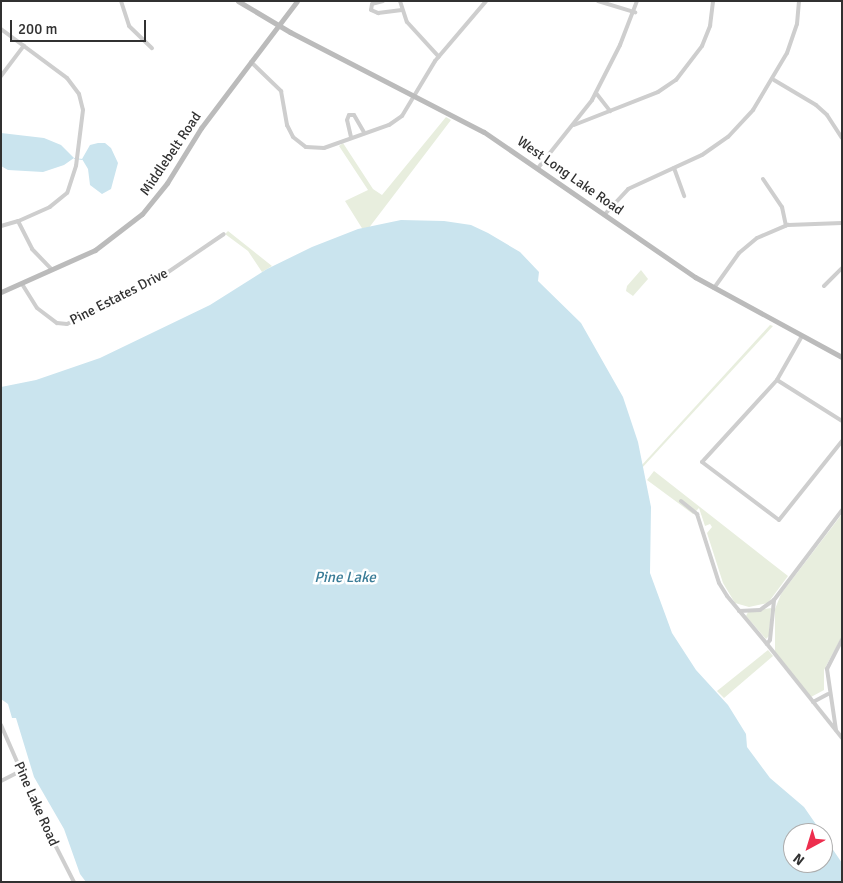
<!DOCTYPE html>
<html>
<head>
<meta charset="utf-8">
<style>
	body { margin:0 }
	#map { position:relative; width:843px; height:883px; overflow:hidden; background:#fff; font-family:Signika,sans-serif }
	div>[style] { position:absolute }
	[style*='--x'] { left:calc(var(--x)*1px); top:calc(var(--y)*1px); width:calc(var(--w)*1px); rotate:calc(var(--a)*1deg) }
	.green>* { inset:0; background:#e8eede }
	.water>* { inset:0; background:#cae4ee }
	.stream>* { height:1px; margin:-0.5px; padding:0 0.5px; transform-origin:0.5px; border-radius:0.5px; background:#cae4ee }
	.street>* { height:4px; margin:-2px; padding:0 2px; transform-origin:2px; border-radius:2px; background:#cecece }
	.secondary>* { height:5px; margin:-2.5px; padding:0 2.5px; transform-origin:2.5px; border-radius:2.5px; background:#bbb }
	span { translate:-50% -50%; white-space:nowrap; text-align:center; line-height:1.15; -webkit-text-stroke:5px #fff; paint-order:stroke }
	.street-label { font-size:14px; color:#313131 }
	.water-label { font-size:15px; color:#3a7c97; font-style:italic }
	.frame { position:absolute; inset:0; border:2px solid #313131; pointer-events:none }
	.north { position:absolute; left:783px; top:823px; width:50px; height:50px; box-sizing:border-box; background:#fff; border:1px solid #adadad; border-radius:50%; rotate:219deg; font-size:14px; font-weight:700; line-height:20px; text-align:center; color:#313131 }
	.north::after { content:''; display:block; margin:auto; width:18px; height:22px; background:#ed2e4e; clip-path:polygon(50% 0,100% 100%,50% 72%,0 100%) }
	.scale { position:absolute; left:10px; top:20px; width:136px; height:22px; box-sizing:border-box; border:2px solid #313131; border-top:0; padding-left:6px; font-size:15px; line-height:18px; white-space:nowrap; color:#313131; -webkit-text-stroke:4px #fff; paint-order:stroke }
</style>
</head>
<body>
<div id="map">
	<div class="green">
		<div style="clip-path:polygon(446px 117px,451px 120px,365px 233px,345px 201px,368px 190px,339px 146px,343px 143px,373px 189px,382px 195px)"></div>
		<div style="clip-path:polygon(228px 231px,272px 266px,262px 272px,248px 251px,225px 234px)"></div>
		<div style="clip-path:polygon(641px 270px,648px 279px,633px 296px,626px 291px,627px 286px)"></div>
		<div style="clip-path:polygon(770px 325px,773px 326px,641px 469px,641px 466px)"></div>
		<div style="clip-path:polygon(654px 471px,788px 576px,768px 603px,749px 607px,735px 603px,723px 583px,707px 533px,712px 527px,710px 524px,705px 526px,699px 508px,693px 514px,647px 480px)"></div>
		<div style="clip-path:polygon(842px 514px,842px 636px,824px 670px,824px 690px,811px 697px,775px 652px,775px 609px,781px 594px)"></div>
		<div style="clip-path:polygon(771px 608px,769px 636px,766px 639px,746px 616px,748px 612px)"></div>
		<div style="clip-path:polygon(768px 650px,773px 656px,724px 698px,717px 691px)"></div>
	</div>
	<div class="water">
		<div style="clip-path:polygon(1px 133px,44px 138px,61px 145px,74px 158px,64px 165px,43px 172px,8px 170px,1px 166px)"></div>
		<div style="clip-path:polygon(98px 143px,105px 143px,111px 148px,118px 163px,111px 189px,102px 194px,90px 185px,88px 169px,82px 159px,90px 145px)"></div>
		<div style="clip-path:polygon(401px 220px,444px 221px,471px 225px,488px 233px,520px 252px,539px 272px,538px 281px,581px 323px,623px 397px,638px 442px,651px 507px,650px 573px,672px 633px,696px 670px,728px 705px,746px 734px,747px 747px,770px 778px,804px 807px,822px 833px,793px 833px,793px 863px,823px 863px,823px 835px,842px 863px,842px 882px,86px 882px,80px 874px,64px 829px,34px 777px,16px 718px,12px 718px,8px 704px,1px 699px,1px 387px,36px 380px,100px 358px,210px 305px,267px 269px,312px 247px,358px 229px)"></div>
	</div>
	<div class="stream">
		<div style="--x:74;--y:158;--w:8;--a:7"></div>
	</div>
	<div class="street">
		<div style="--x:121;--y:1;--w:26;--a:72"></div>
		<div style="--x:129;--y:26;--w:32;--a:44"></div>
		<div style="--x:383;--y:1;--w:11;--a:165"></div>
		<div style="--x:372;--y:4;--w:6;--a:99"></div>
		<div style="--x:371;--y:10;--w:8;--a:23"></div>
		<div style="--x:378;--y:13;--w:24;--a:-7"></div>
		<div style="--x:400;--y:1;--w:22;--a:72"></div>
		<div style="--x:407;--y:22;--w:47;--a:47.6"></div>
		<div style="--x:598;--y:1;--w:39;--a:17"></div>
		<div style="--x:1;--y:29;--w:82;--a:36.6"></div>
		<div style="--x:67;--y:78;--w:20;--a:53"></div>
		<div style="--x:79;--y:94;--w:16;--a:76"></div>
		<div style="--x:83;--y:110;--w:56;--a:97.1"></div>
		<div style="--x:76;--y:166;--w:28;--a:108"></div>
		<div style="--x:67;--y:193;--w:22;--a:141"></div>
		<div style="--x:50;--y:207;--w:35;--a:156"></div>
		<div style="--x:251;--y:62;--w:42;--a:44"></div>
		<div style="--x:281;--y:91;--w:35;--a:80"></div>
		<div style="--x:287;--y:125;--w:13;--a:63"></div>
		<div style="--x:293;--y:137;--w:16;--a:38"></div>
		<div style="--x:306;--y:147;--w:18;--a:3"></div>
		<div style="--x:324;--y:148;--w:69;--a:-19.5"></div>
		<div style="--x:389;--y:125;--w:16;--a:-35"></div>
		<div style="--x:402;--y:116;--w:64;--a:-59"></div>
		<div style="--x:435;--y:61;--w:79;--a:-49.6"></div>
		<div style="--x:1;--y:76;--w:38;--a:-53"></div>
		<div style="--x:774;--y:80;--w:49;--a:30.8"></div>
		<div style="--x:816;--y:105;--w:15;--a:42"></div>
		<div style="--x:827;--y:115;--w:27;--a:57"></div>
		<div style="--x:596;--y:93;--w:23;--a:52"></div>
		<div style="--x:574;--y:125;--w:90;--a:-21.4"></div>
		<div style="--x:658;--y:92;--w:22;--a:-34"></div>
		<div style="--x:676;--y:80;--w:43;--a:-52.6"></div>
		<div style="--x:702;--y:46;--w:22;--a:-68"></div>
		<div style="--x:710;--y:26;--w:25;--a:-83"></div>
		<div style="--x:351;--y:137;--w:17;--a:-103"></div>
		<div style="--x:347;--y:120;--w:5;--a:-68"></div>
		<div style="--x:349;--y:115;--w:5;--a:0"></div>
		<div style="--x:354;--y:115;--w:20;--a:60"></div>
		<div style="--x:538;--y:168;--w:87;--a:-51.5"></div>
		<div style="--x:592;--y:100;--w:62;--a:-63"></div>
		<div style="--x:620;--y:45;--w:47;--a:-68.9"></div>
		<div style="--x:674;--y:168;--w:30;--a:70"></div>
		<div style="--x:763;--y:179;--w:34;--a:56"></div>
		<div style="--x:782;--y:207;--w:19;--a:78"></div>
		<div style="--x:605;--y:214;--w:34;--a:-47"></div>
		<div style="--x:628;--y:189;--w:81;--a:-24.7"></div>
		<div style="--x:702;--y:155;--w:32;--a:-35"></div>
		<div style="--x:728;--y:137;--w:37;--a:-47"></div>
		<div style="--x:753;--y:110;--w:66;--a:-59.2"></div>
		<div style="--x:787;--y:53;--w:31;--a:-71"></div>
		<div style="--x:797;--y:24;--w:23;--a:-85"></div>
		<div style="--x:1;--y:226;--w:18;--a:-16"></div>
		<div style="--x:18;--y:221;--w:31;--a:63"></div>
		<div style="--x:32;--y:249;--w:29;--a:46"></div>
		<div style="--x:22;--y:284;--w:28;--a:58"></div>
		<div style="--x:37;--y:308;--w:25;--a:37"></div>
		<div style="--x:57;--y:323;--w:10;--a:6"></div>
		<div style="--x:67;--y:324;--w:98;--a:-26"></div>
		<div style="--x:155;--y:281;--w:83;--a:-34.3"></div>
		<div style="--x:824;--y:286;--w:25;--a:-45"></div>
		<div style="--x:714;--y:288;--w:43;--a:-54.5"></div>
		<div style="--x:739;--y:253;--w:23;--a:-40"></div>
		<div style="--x:757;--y:238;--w:34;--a:-23"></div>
		<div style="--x:788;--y:225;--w:54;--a:-2.1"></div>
		<div style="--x:802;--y:336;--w:51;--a:119.6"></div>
		<div style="--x:777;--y:380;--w:111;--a:132.4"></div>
		<div style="--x:702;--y:462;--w:96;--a:37"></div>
		<div style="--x:779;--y:520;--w:101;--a:-51.4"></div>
		<div style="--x:777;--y:380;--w:77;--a:32.2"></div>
		<div style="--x:681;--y:501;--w:21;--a:39"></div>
		<div style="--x:697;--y:514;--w:72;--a:72.3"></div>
		<div style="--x:719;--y:583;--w:15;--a:58"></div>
		<div style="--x:727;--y:596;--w:62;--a:50.2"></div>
		<div style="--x:774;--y:600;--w:40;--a:95.7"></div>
		<div style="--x:770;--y:640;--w:5;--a:127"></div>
		<div style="--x:767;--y:644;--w:120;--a:51.4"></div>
		<div style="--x:739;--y:611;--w:21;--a:-3"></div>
		<div style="--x:760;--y:610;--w:17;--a:-36"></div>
		<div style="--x:774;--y:600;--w:113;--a:-52.9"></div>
		<div style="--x:813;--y:702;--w:17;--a:-28"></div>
		<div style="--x:1;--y:725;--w:103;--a:66.4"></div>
		<div style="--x:42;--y:819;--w:71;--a:63.1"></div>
		<div style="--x:836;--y:730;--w:62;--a:-98.4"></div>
		<div style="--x:827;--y:669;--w:33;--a:-63"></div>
		<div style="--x:1;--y:781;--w:22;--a:-27"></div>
	</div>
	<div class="secondary">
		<div style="--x:238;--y:1;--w:61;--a:30.8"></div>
		<div style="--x:290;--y:32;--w:218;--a:27.3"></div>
		<div style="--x:484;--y:132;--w:256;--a:34.5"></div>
		<div style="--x:695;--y:277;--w:167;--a:28.6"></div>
		<div style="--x:1;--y:292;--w:103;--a:-24.1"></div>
		<div style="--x:95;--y:250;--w:59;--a:-37.5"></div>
		<div style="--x:142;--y:214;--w:40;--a:-51"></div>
		<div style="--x:167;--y:183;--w:65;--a:-58.3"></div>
		<div style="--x:201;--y:128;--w:159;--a:-52.9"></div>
	</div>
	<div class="street-label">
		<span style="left:171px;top:154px;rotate:-56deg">Middlebelt Road</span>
		<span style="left:570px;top:176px;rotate:35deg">West Long Lake Road</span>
		<span style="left:119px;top:297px;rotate:-27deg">Pine Estates Drive</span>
		<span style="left:36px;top:804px;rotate:66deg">Pine Lake Road</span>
	</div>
	<div class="water-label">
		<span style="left:345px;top:578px">Pine Lake</span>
	</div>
	<div class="frame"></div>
	<div class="north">N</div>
	<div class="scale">200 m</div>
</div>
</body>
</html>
